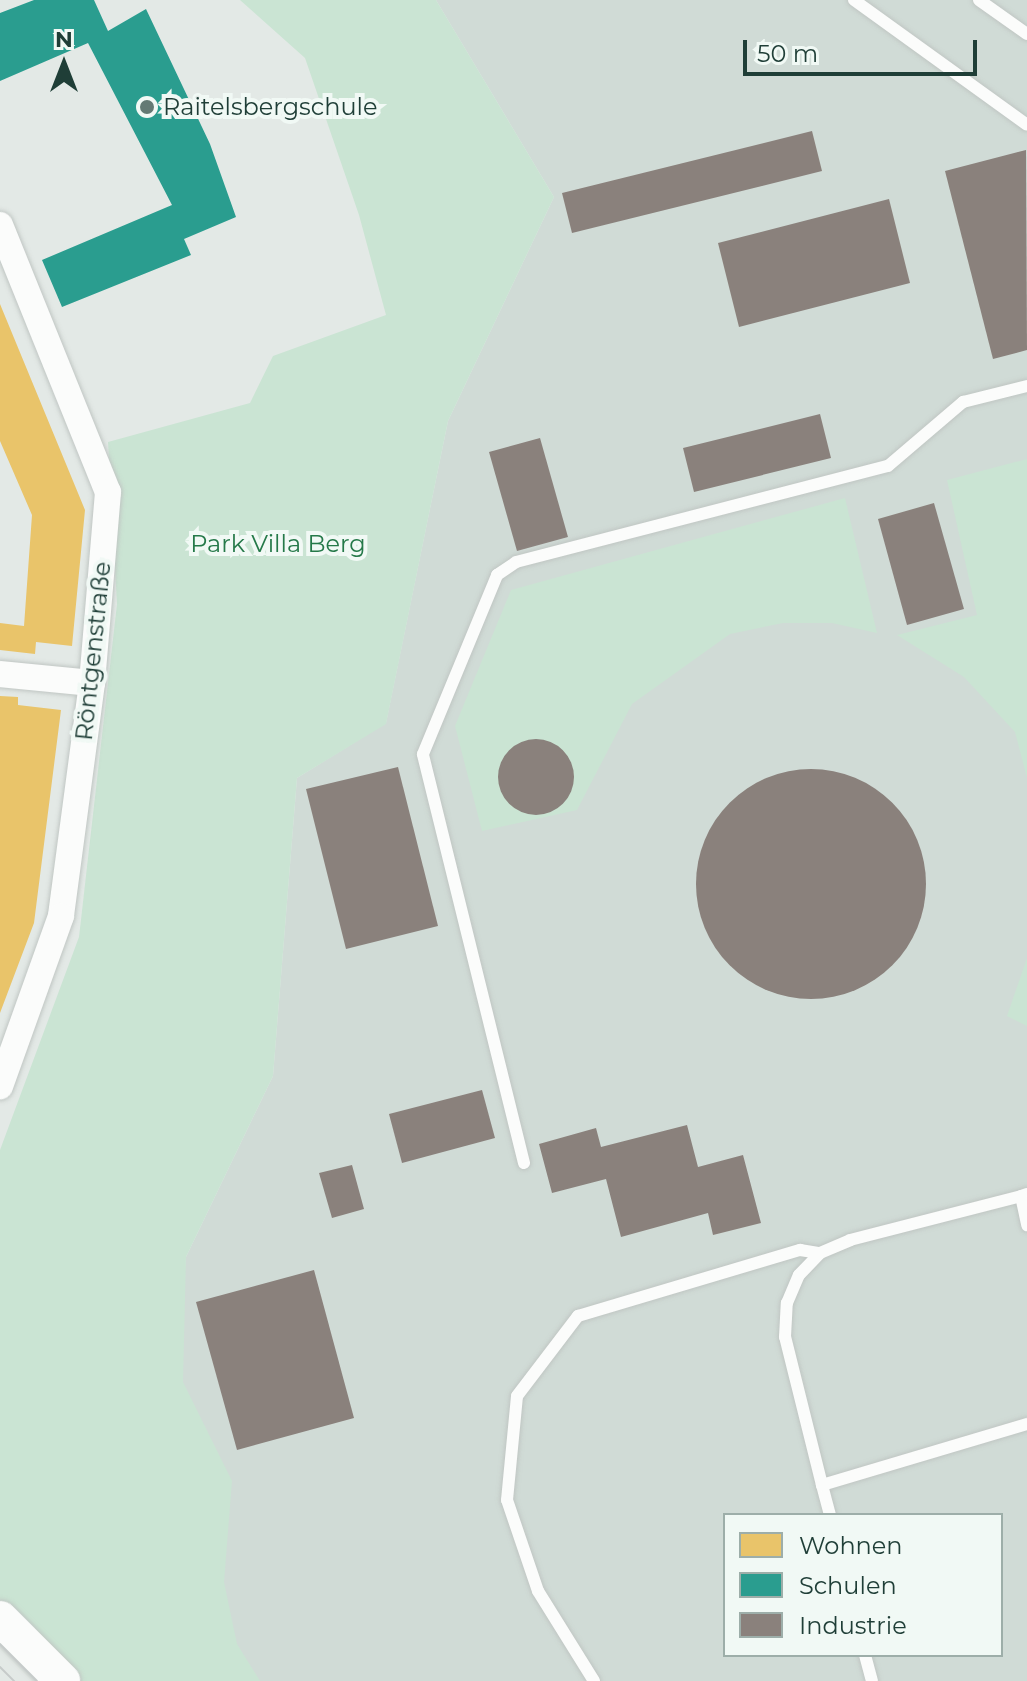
<!DOCTYPE html>
<html>
<head>
<meta charset="utf-8">
<style>
	body { margin:0 }
	#map { position:relative; width:1027px; height:1681px; overflow:hidden; background:#e3e9e6; font-family:Montserrat,sans-serif }
	div>[style] { position:absolute }
	[style*='--x'] { left:calc(var(--x)*1px); top:calc(var(--y)*1px); width:calc(var(--w)*1px); rotate:calc(var(--a)*1deg) }
	.built>* { inset:0; background:#d0dbd6 }
	.green>* { inset:0; background:#cae4d3 }
	.homes>* { inset:0; background:#e9c46a }
	.schools>* { inset:0; background:#2a9d8f }
	.industry>* { inset:0; background:#8a817c }
	.round { border-radius:50% }
	.roads { filter:drop-shadow(0 0 2px #c0c6c3) drop-shadow(0 0 2px #c0c6c3) }
	.lane>* { height:12px; margin:-6px; padding:0 6px; transform-origin:6px; border-radius:6px; background:#fbfcfb }
	.street>* { height:26px; margin:-13px; padding:0 13px; transform-origin:13px; border-radius:13px; background:#fbfcfb }
	.secondary>* { height:36px; margin:-18px; padding:0 18px; transform-origin:18px; border-radius:18px; background:#fbfcfb }
	.tram>* { height:2px; margin:-1px; padding:0 1px; transform-origin:1px; border-radius:1px; background:#c6cbca }
	.dots>* { width:22px; height:22px; translate:-50% -50%; box-sizing:border-box; border:4px solid #f1f9f5; border-radius:50% }
	span { translate:-50% -50%; white-space:nowrap; text-align:center; line-height:1.15; -webkit-text-stroke:8px #f1f9f5; paint-order:stroke }
	.poi-label { font-size:24px; color:#1f3e37 }
	.left { translate:0 -50%; text-align:left }
	.park-label { font-size:24px; color:#257949 }
	.street-label { font-size:24px; color:#1f3e37 }
	.legend { position:absolute; left:723px; top:1513px; width:280px; height:144px; box-sizing:border-box; background:#f1f9f5; border:2px solid #9daea9; margin:0; padding:10px 14px; list-style:none; font-size:24px; color:#1f3e37 }
	.legend li { display:flex; align-items:center; gap:16px; height:40px }
	.legend b { width:40px; border:2px solid #9daea9 }
	.north { position:absolute; left:24px; top:24px; width:80px; height:80px; -webkit-text-stroke:6px #f1f9f5; paint-order:stroke; rotate:0deg; font-size:22px; font-weight:700; line-height:32px; text-align:center; color:#1f3e37 }
	.north::after { content:''; display:block; margin:auto; width:28px; height:36px; background:#1f3e37; clip-path:polygon(50% 0,100% 100%,50% 72%,0 100%) }
	.scale { position:absolute; left:743px; top:40px; width:234px; height:36px; box-sizing:border-box; border:4px solid #1f3e37; border-top:0; padding-left:10px; font-size:24px; line-height:28px; white-space:nowrap; color:#1f3e37; -webkit-text-stroke:6px #f1f9f5; paint-order:stroke }
</style>
</head>
<body>
<div id="map">
	<div class="built">
		<div style="clip-path:polygon(evenodd,436px 0,1027px 0,1027px 1681px,149px 1681px,186px 1257px,273px 1076px,297px 778px,386px 723px,448px 421px,554px 197px,436px 0,725px 1515px,1001px 1515px,1001px 1655px,725px 1655px,725px 1515px)"></div>
	</div>
	<div class="green">
		<div style="clip-path:polygon(240px 0,436px 0,554px 197px,448px 421px,386px 724px,297px 778px,273px 1076px,186px 1257px,183px 1382px,232px 1481px,224px 1582px,237px 1644px,260px 1681px,78px 1681px,0 1602px,0 1150px,79px 937px,117px 604px,108px 442px,250px 403px,273px 356px,386px 315px,359px 215px,305px 58px)"></div>
		<div style="clip-path:polygon(1027px 459px,1027px 778px,1015px 732px,964px 677px,897px 635px,977px 615px,947px 480px)"></div>
		<div style="clip-path:polygon(845px 498px,877px 633px,832px 623px,783px 623px,730px 634px,632px 704px,577px 810px,482px 831px,455px 726px,511px 590px)"></div>
		<div style="clip-path:polygon(1027px 958px,1027px 1026px,1007px 1016px)"></div>
	</div>
	<div class="homes">
		<div style="clip-path:polygon(0 304px,85px 510px,72px 646px,36px 642px,35px 654px,0 650px,0 623px,24px 626px,32px 515px,0 441px)"></div>
		<div style="clip-path:polygon(0 696px,18px 697px,18px 705px,61px 710px,34px 923px,0 1013px)"></div>
	</div>
	<div class="schools">
		<div style="clip-path:polygon(34px 0,94px 0,108px 31px,146px 9px,210px 144px,236px 217px,184px 239px,191px 255px,62px 307px,42px 260px,172px 205px,88px 43px,0 81px,0 13px)"></div>
	</div>
	<div class="industry">
		<div style="clip-path:polygon(812px 131px,822px 171px,572px 233px,562px 193px)"></div>
		<div style="clip-path:polygon(1026px 150px,1027px 350px,993px 359px,945px 171px)"></div>
		<div style="clip-path:polygon(889px 199px,910px 283px,739px 327px,718px 243px)"></div>
		<div style="clip-path:polygon(820px 414px,831px 458px,694px 492px,683px 448px)"></div>
		<div style="clip-path:polygon(540px 438px,568px 537px,517px 551px,489px 452px)"></div>
		<div style="clip-path:polygon(934px 503px,964px 609px,907px 625px,878px 519px)"></div>
		<div class="round" style="left:498px;top:739px;width:76px;height:76px"></div>
		<div style="clip-path:polygon(398px 767px,438px 926px,346px 949px,306px 789px)"></div>
		<div class="round" style="left:696px;top:769px;width:230px;height:230px"></div>
		<div style="clip-path:polygon(482px 1090px,495px 1138px,402px 1163px,389px 1114px)"></div>
		<div style="clip-path:polygon(687px 1125px,698px 1167px,743px 1155px,761px 1223px,713px 1235px,708px 1213px,621px 1237px,606px 1179px,552px 1193px,539px 1144px,596px 1128px,601px 1147px)"></div>
		<div style="clip-path:polygon(352px 1165px,364px 1209px,332px 1218px,319px 1173px)"></div>
		<div style="clip-path:polygon(314px 1270px,354px 1418px,237px 1450px,196px 1302px)"></div>
	</div>
	<div class="roads">
		<div class="lane">
			<div style="--x:854;--y:0;--w:213;--a:35.8"></div>
			<div style="--x:979;--y:0;--w:59;--a:35.3"></div>
			<div style="--x:524;--y:1163;--w:421;--a:-103.9"></div>
			<div style="--x:423;--y:754;--w:194;--a:-67.5"></div>
			<div style="--x:497;--y:575;--w:23;--a:-34"></div>
			<div style="--x:516;--y:562;--w:384;--a:-14.5"></div>
			<div style="--x:888;--y:466;--w:99;--a:-40.5"></div>
			<div style="--x:963;--y:402;--w:66;--a:-14"></div>
			<div style="--x:1027;--y:1194;--w:6;--a:162"></div>
			<div style="--x:1021;--y:1196;--w:30;--a:78"></div>
			<div style="--x:822;--y:1485;--w:153;--a:-104"></div>
			<div style="--x:785;--y:1337;--w:34;--a:-87"></div>
			<div style="--x:787;--y:1303;--w:30;--a:-67"></div>
			<div style="--x:799;--y:1275;--w:30;--a:-46"></div>
			<div style="--x:820;--y:1253;--w:33;--a:-23"></div>
			<div style="--x:850;--y:1240;--w:177;--a:-14.4"></div>
			<div style="--x:830;--y:1515;--w:31;--a:-105"></div>
			<div style="--x:822;--y:1485;--w:214;--a:-16.6"></div>
			<div style="--x:865;--y:1655;--w:27;--a:75"></div>
			<div style="--x:594;--y:1681;--w:106;--a:-121.9"></div>
			<div style="--x:538;--y:1591;--w:96;--a:-108.8"></div>
			<div style="--x:507;--y:1500;--w:104;--a:-84.5"></div>
			<div style="--x:517;--y:1396;--w:101;--a:-52.7"></div>
			<div style="--x:578;--y:1316;--w:232;--a:-16.6"></div>
			<div style="--x:800;--y:1250;--w:20;--a:9"></div>
		</div>
		<div class="street">
			<div style="--x:0;--y:225;--w:288;--a:68"></div>
			<div style="--x:108;--y:492;--w:192;--a:94.8"></div>
			<div style="--x:92;--y:683;--w:235;--a:97.6"></div>
			<div style="--x:61;--y:916;--w:181;--a:109.7"></div>
			<div style="--x:0;--y:674;--w:92;--a:5.6"></div>
		</div>
		<div class="secondary">
			<div style="--x:0;--y:1619;--w:88;--a:45"></div>
		</div>
	</div>
	<div class="tram">
		<div style="--x:0;--y:1644;--w:52;--a:45"></div>
		<div style="--x:0;--y:1667;--w:20;--a:45"></div>
	</div>
	<div class="dots">
		<div style="left:147px;top:107px;background:#647a74"></div>
	</div>
	<div class="poi-label">
		<span class="left" style="left:163px;top:107px">Raitelsbergschule</span>
	</div>
	<div class="park-label">
		<span style="left:278px;top:544px">Park Villa Berg</span>
	</div>
	<div class="street-label">
		<span style="left:93px;top:651px;rotate:-84deg">Röntgenstraße</span>
	</div>
	<ul class="legend">
	<li><b style="height:22px;background:#e9c46a"></b>Wohnen</li>
	<li><b style="height:22px;background:#2a9d8f"></b>Schulen</li>
	<li><b style="height:22px;background:#8a817c"></b>Industrie</li>
	</ul>
	<div class="north">N</div>
	<div class="scale">50 m</div>
</div>
</body>
</html>
